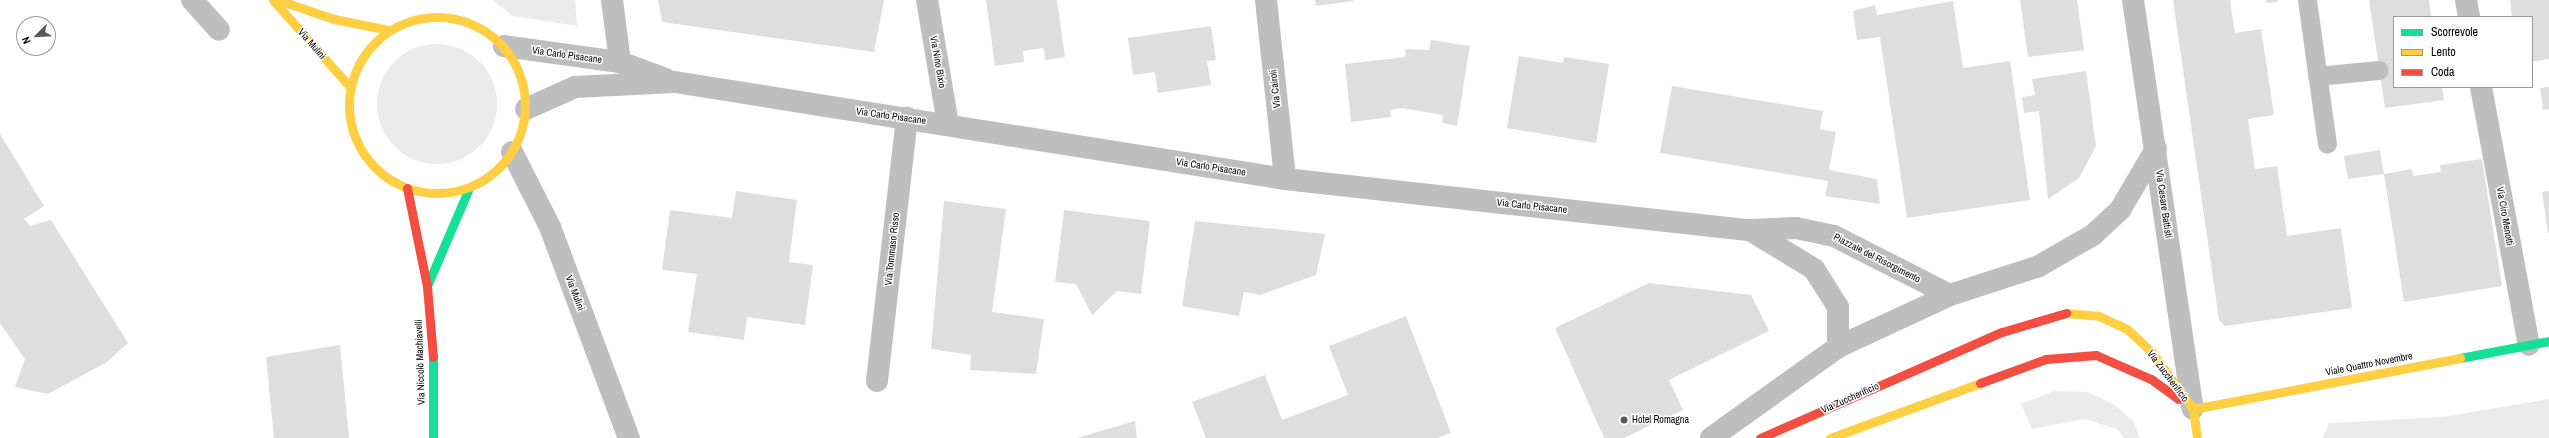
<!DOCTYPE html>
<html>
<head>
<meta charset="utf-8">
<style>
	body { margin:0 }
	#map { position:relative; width:2549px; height:438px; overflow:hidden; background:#fff; font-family:"Archivo Narrow",sans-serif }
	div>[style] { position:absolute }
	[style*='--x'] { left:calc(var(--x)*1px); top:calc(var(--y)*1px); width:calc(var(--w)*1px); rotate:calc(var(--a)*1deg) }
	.green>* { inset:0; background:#ebebeb }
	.round { border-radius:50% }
	.building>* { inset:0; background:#dedede }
	.lane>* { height:19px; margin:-9.5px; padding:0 9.5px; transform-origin:9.5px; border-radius:9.5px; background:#bebebe }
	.street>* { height:22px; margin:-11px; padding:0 11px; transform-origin:11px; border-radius:11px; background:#bebebe }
	.fast>* { height:9px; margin:-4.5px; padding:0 4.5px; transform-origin:4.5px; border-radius:4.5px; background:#16e098 }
	.slow>* { height:9px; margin:-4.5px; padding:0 4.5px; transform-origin:4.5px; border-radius:4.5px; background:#ffcf43 }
	.slow>.ring { margin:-4.5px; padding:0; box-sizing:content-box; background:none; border:9px solid #ffcf43; border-radius:50% }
	.jam>* { height:9px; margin:-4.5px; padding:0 4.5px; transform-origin:4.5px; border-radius:4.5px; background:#f24e42 }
	.dots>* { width:11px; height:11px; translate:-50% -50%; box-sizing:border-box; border:2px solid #fff; border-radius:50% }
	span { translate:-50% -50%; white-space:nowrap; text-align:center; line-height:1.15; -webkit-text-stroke:3px #fff; paint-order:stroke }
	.street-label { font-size:10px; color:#000 }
	.poi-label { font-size:10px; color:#000 }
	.left { translate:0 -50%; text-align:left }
	.legend { position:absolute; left:2393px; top:16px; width:140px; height:72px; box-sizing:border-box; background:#fff; border:1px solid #999; margin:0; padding:5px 7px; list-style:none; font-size:12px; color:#000 }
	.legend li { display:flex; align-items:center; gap:8px; height:20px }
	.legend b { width:20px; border:1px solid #999 }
	.north { position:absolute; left:16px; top:16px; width:40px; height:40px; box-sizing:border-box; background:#fff; border:1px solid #999; border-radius:50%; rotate:246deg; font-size:11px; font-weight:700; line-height:16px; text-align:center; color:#000 }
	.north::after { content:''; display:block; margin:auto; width:14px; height:18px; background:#595959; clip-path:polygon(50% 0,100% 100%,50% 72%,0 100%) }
</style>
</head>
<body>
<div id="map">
	<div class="green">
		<div style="clip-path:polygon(492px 0,575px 0,577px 26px,513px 16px)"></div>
		<div class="round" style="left:377px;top:44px;width:120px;height:120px"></div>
		<div style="clip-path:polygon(2055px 391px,2088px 392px,2115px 405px,2134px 422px,2140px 438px,2124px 438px,2117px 429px,2084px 419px,2032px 429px,2021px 404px)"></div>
		<div style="clip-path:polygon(2549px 399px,2549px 438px,2322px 438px,2329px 423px,2443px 417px)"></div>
	</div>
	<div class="building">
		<div style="clip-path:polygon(658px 0,884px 0,874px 52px,662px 22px)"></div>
		<div style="clip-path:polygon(986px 0,1057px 0,1065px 57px,1045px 60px,1044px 48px,1023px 51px,1024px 62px,995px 66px)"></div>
		<div style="clip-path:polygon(1315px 0,1353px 0,1353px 1px,1316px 6px)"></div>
		<div style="clip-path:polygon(2020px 0,2077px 0,2084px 50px,2028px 57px)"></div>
		<div style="clip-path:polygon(2173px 0,2230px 0,2235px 33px,2261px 29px,2274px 115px,2248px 119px,2255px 169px,2277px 166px,2287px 236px,2341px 228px,2352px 308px,2225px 326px,2219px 320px)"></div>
		<div style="clip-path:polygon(2266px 0,2277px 0,2278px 2px,2267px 3px)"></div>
		<div style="clip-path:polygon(2369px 0,2429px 0,2431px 17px,2394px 17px,2394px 87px,2442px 87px,2444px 100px,2385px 108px)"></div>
		<div style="clip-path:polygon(2510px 0,2549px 0,2549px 59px,2532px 62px,2532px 17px,2512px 17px)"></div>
		<div style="clip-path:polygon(1953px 1px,1963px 68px,2010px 61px,2030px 200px,1907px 218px,1880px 37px,1857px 40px,1853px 11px,1875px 5px,1877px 15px)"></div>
		<div style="clip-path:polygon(1211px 26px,1216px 60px,1207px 61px,1211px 85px,1158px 93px,1155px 72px,1133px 75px,1128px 38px)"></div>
		<div style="clip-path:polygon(1431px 40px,1470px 46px,1457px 126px,1442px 123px,1443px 115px,1402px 108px,1390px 110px,1391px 117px,1351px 122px,1345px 64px,1405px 57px,1406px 49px,1429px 50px)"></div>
		<div style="clip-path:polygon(1519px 56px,1563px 63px,1564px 57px,1609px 64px,1596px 143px,1507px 128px)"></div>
		<div style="clip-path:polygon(2086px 71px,2096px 146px,2079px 178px,2048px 199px,2039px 111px,2024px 113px,2022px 97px,2035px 95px,2032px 79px)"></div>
		<div style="clip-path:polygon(1672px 86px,1823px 111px,1820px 129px,1836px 132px,1829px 170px,1877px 179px,1880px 204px,1825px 196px,1828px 181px,1660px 153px)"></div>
		<div style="clip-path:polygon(2549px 87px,2549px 109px,2543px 110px,2540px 88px)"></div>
		<div style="clip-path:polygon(0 134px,44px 206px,24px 219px,30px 226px,51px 220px,128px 343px,107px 362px,48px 394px,15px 387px,25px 359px,0 323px)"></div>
		<div style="clip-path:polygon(2380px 150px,2384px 174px,2348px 179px,2344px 156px)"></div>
		<div style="clip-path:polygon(2482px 159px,2502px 286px,2404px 302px,2384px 174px,2412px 169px,2413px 176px,2441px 172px,2440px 165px)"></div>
		<div style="clip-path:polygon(736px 191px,797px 200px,789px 262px,813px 265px,805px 325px,747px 317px,744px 340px,688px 332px,697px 274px,662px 270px,670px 210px,732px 218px)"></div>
		<div style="clip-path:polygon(2549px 191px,2549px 233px,2548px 233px,2542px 192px)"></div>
		<div style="clip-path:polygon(944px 201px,1006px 209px,992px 312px,1044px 319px,1036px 374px,970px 370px,971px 355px,931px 349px)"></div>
		<div style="clip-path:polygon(1064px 210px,1150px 221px,1141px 294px,1117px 291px,1092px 315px,1076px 284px,1055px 282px)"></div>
		<div style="clip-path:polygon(1195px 221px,1325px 234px,1316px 275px,1260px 295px,1244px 292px,1239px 316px,1182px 306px)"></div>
		<div style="clip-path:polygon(1649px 283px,1751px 295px,1769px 331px,1669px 380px,1683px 410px,1624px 438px,1604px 438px,1555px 328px)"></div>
		<div style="clip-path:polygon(1406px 316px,1451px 433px,1437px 438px,1206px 438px,1192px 402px,1265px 375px,1282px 420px,1348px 395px,1329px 346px)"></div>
		<div style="clip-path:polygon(340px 345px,349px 438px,274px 438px,266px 357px)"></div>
		<div style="clip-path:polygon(1135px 421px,1137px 438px,1077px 438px)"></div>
	</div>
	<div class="lane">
		<div style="--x:2307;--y:0;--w:145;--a:82.1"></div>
		<div style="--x:2317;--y:76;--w:62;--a:-5.5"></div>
	</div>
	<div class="street">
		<div style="--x:192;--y:0;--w:40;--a:48"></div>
		<div style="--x:612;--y:0;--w:63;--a:82.6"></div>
		<div style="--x:927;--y:0;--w:126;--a:80.4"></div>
		<div style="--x:1266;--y:0;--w:180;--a:83.9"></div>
		<div style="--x:2133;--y:0;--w:413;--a:81.7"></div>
		<div style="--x:2466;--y:0;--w:17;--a:80"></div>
		<div style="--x:504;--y:46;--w:117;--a:7.9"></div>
		<div style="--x:620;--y:62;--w:49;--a:20.3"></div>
		<div style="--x:2481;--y:87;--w:262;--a:79.5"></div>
		<div style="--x:526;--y:109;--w:54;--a:-24.2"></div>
		<div style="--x:575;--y:87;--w:100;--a:-2.9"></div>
		<div style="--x:675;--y:82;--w:618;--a:9.04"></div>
		<div style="--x:1285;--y:179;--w:468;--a:6.3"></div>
		<div style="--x:1750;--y:230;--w:46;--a:-2.5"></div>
		<div style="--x:1796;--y:228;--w:39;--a:12"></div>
		<div style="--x:1834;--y:236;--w:130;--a:27"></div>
		<div style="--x:512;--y:152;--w:84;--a:63.1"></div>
		<div style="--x:550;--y:227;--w:225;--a:69.5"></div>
		<div style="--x:1750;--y:230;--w:75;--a:31.4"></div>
		<div style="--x:1814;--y:269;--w:45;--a:57.7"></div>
		<div style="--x:1838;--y:307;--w:40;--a:90"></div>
		<div style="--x:877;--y:381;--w:265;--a:-83.5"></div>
		<div style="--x:1711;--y:438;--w:156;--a:-35.6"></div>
		<div style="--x:1838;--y:347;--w:123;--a:-24.9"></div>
		<div style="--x:1950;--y:295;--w:94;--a:-18"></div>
		<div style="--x:2039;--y:266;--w:62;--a:-29.9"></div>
		<div style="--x:2093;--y:235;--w:37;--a:-43"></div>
		<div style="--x:2120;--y:210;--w:71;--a:-59.5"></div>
	</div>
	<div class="fast">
		<div style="--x:427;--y:286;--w:107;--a:-66.8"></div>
		<div style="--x:433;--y:357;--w:81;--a:90"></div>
		<div style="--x:2460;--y:358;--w:91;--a:-10.8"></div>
	</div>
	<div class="slow">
		<div style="--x:273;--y:0;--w:116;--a:48.5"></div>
		<div style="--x:278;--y:0;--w:59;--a:18.7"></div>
		<div style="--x:334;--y:19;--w:55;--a:11.5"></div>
		<div class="ring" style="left:349px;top:17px;width:167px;height:167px"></div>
		<div style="--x:2066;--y:313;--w:33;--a:5"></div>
		<div style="--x:2099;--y:316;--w:31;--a:25"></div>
		<div style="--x:2127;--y:329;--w:33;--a:43"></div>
		<div style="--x:2151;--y:351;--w:72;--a:54.1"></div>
		<div style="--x:2193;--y:409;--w:29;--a:82"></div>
		<div style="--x:2193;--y:409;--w:272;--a:-10.8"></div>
		<div style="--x:1830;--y:438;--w:160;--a:-20.1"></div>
	</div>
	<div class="jam">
		<div style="--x:407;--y:188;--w:100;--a:78.5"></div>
		<div style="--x:427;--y:286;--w:71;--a:85.2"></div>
		<div style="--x:1980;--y:383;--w:70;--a:-20"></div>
		<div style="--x:2046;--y:359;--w:50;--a:-4.6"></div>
		<div style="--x:2096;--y:355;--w:60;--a:23.6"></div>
		<div style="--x:2151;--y:379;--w:34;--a:36"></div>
		<div style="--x:1760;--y:438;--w:264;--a:-23.7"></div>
		<div style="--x:2002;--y:332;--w:67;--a:-16.5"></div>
	</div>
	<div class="dots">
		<div style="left:1624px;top:420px;background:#595959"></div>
	</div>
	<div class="street-label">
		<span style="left:312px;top:44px;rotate:49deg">Via Mulini</span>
		<span style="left:567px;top:55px;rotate:8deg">Via Carlo Pisacane</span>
		<span style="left:938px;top:62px;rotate:80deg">Via Nino Bixio</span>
		<span style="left:1275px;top:89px;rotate:-96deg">Via Cairoli</span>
		<span style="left:891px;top:116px;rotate:8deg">Via Carlo Pisacane</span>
		<span style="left:1211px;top:167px;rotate:9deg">Via Carlo Pisacane</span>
		<span style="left:2164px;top:204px;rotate:82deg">Via Cesare Battisti</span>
		<span style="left:1532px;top:206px;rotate:6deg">Via Carlo Pisacane</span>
		<span style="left:2505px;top:216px;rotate:80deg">Via Ciro Menotti</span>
		<span style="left:892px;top:249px;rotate:-84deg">Via Tommaso Risso</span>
		<span style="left:1877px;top:258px;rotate:27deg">Piazzale del Risorgimento</span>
		<span style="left:575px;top:293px;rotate:69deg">Via Mulini</span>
		<span style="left:420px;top:362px;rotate:-92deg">Via Niccolò Machiavelli</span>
		<span style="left:2369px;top:364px;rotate:-11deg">Viale Quattro Novembre</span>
		<span style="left:2168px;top:376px;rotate:53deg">Via Zuccherificio</span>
		<span style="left:1850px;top:398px;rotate:-24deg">Via Zuccherificio</span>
	</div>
	<div class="poi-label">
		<span class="left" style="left:1632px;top:420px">Hotel Romagna</span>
	</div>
	<ul class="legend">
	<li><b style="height:5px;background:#16e098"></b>Scorrevole</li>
	<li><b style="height:5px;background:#ffcf43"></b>Lento</li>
	<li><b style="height:5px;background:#f24e42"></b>Coda</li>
	</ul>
	<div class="north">N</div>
</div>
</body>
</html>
